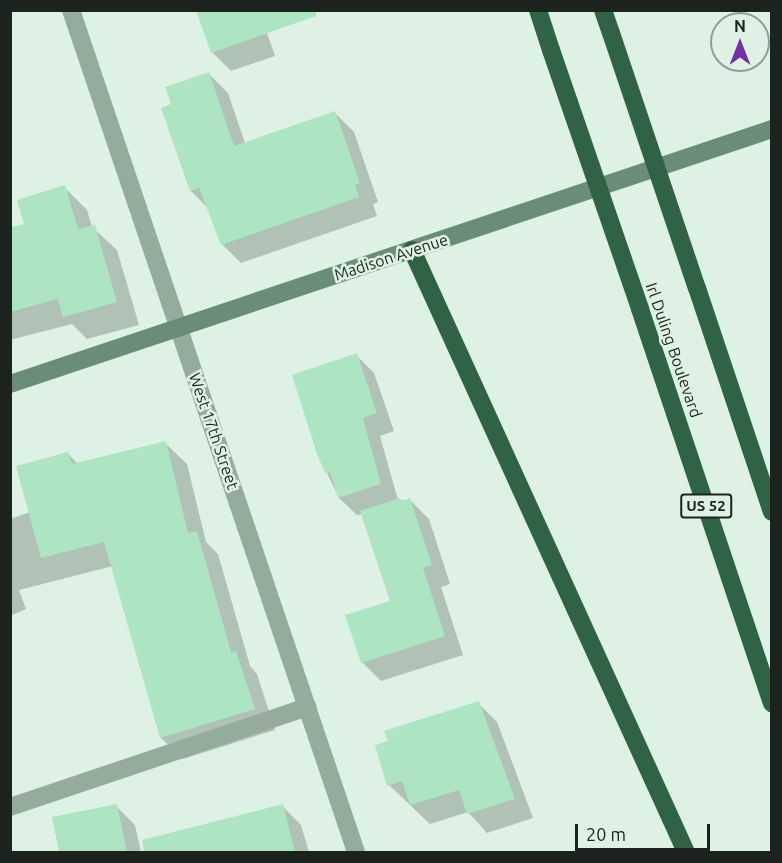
<!DOCTYPE html>
<html>
<head>
<meta charset="utf-8">
<style>
	body { margin:0 }
	#map { position:relative; width:782px; height:863px; overflow:hidden; background:#ddf2e4; font-family:Ubuntu,sans-serif }
	div>[style] { position:absolute }
	[style*='--x'] { left:calc(var(--x)*1px); top:calc(var(--y)*1px); width:calc(var(--w)*1px); rotate:calc(var(--a)*1deg) }
	.shadow>* { inset:0; background:#0003 }
	.building>* { inset:0; background:#ade4c1 }
	.lane>* { height:18px; margin:-9px; padding:0 9px; transform-origin:9px; border-radius:9px; background:#95ac9d }
	.street>* { height:18px; margin:-9px; padding:0 9px; transform-origin:9px; border-radius:9px; background:#95ac9d }
	.secondary>* { height:18px; margin:-9px; padding:0 9px; transform-origin:9px; border-radius:9px; background:#6b8d77 }
	.highway>* { height:18px; margin:-9px; padding:0 9px; transform-origin:9px; border-radius:9px; background:#306346 }
	.highway-bridge>* { height:18px; margin:-9px; padding:0 9px; transform-origin:9px; border-radius:9px; background:#306346 }
	span { translate:-50% -50%; white-space:nowrap; text-align:center; line-height:1.15; -webkit-text-stroke:5px #ddf2e4; paint-order:stroke }
	.shield-label span { padding:2px 4px; background:#ddf2e4; border:2px solid; border-radius:4px; -webkit-text-stroke-width:0 }
	.shield-label { font-size:15px; color:#1c231e; font-weight:700 }
	.street-label { font-size:16px; color:#1c231e }
	.frame { position:absolute; inset:0; border:12px solid #1c231e; pointer-events:none }
	.north { position:absolute; left:710px; top:12px; width:60px; height:60px; box-sizing:border-box; background:#ddf2e4; border:2px solid #909f95; border-radius:50%; rotate:0deg; font-size:16px; font-weight:700; line-height:24px; text-align:center; color:#1c231e }
	.north::after { content:''; display:block; margin:auto; width:21px; height:27px; background:#7331a5; clip-path:polygon(50% 0,100% 100%,50% 72%,0 100%) }
	.scale { position:absolute; left:575px; top:824px; width:135px; height:27px; box-sizing:border-box; border:3px solid #1c231e; border-top:0; padding-left:8px; font-size:18px; line-height:21px; white-space:nowrap; color:#1c231e; -webkit-text-stroke:4px #ddf2e4; paint-order:stroke }
</style>
</head>
<body>
<div id="map">
	<div class="shadow">
		<div style="clip-path:polygon(259px 10px,275px 56px,231px 71px,212px 52px)"></div>
		<div style="clip-path:polygon(209px 74px,228px 93px,245px 143px,335px 113px,354px 132px,378px 202px,373px 204px,377px 216px,241px 263px,222px 244px,208px 208px,191px 191px,172px 105px)"></div>
		<div style="clip-path:polygon(64px 187px,87px 210px,92px 227px,117px 250px,139px 325px,87px 339px,72px 324px,10px 340px,10px 229px,26px 225px)"></div>
		<div style="clip-path:polygon(356px 355px,374px 373px,394px 431px,380px 436px,398px 500px,410px 500px,429px 519px,450px 584px,441px 587px,463px 655px,381px 681px,362px 662px,392px 602px,363px 514px,357px 515px,339px 498px,327px 473px)"></div>
		<div style="clip-path:polygon(165px 443px,187px 464px,206px 542px,218px 554px,250px 666px,257px 674px,275px 730px,183px 759px,161px 738px,113px 566px,19px 590px,26px 609px,10px 616px,10px 519px,30px 512px,68px 454px,78px 464px)"></div>
		<div style="clip-path:polygon(478px 703px,497px 722px,533px 818px,487px 833px,468px 812px,430px 824px,389px 785px,390px 742px)"></div>
		<div style="clip-path:polygon(116px 806px,135px 825px,141px 852px,61px 852px,54px 818px)"></div>
		<div style="clip-path:polygon(282px 806px,301px 825px,309px 852px,194px 852px,187px 830px)"></div>
	</div>
	<div class="building">
		<div style="clip-path:polygon(196px 10px,316px 10px,316px 16px,211px 53px)"></div>
		<div style="clip-path:polygon(209px 72px,234px 146px,335px 111px,360px 183px,355px 185px,359px 197px,221px 245px,199px 188px,190px 191px,161px 108px,171px 104px,165px 87px)"></div>
		<div style="clip-path:polygon(65px 185px,78px 229px,95px 225px,117px 302px,63px 317px,58px 299px,10px 312px,10px 227px,24px 224px,17px 200px)"></div>
		<div style="clip-path:polygon(357px 353px,377px 413px,363px 418px,381px 484px,338px 498px,330px 472px,326px 474px,318px 457px,292px 375px)"></div>
		<div style="clip-path:polygon(166px 441px,188px 533px,197px 531px,231px 652px,236px 651px,255px 709px,160px 738px,104px 542px,41px 558px,16px 466px,68px 452px,72px 464px)"></div>
		<div style="clip-path:polygon(400px 498px,401px 501px,410px 498px,432px 565px,423px 568px,445px 636px,361px 663px,345px 615px,390px 601px,360px 511px)"></div>
		<div style="clip-path:polygon(479px 701px,515px 799px,467px 814px,459px 790px,410px 805px,402px 781px,387px 786px,375px 745px,388px 741px,384px 731px)"></div>
		<div style="clip-path:polygon(117px 804px,127px 852px,59px 852px,52px 817px)"></div>
		<div style="clip-path:polygon(283px 804px,295px 852px,144px 852px,142px 840px)"></div>
	</div>
	<div class="lane">
		<div style="--x:10;--y:807;--w:314;--a:-18.6"></div>
	</div>
	<div class="street">
		<div style="--x:71;--y:10;--w:889;--a:71.3"></div>
	</div>
	<div class="secondary">
		<div style="--x:10;--y:384;--w:804;--a:-18.5"></div>
	</div>
	<div class="highway">
		<div style="--x:538;--y:10;--w:42;--a:72"></div>
		<div style="--x:603;--y:10;--w:24;--a:71"></div>
		<div style="--x:412;--y:250;--w:661;--a:65.53"></div>
		<div style="--x:697;--y:288;--w:236;--a:71.5"></div>
		<div style="--x:640;--y:309;--w:416;--a:71.5"></div>
	</div>
	<div class="highway-bridge">
		<div style="--x:611;--y:33;--w:269;--a:71.4"></div>
		<div style="--x:551;--y:50;--w:274;--a:71"></div>
	</div>
	<div class="shield-label">
		<span style="left:706px;top:506px">US 52</span>
	</div>
	<div class="street-label">
		<span style="left:391px;top:257px;rotate:-18deg">Madison Avenue</span>
		<span style="left:674px;top:350px;rotate:71deg">Irl Duling Boulevard</span>
		<span style="left:214px;top:431px;rotate:71deg">West 17th Street</span>
	</div>
	<div class="frame"></div>
	<div class="north">N</div>
	<div class="scale">20 m</div>
</div>
</body>
</html>
